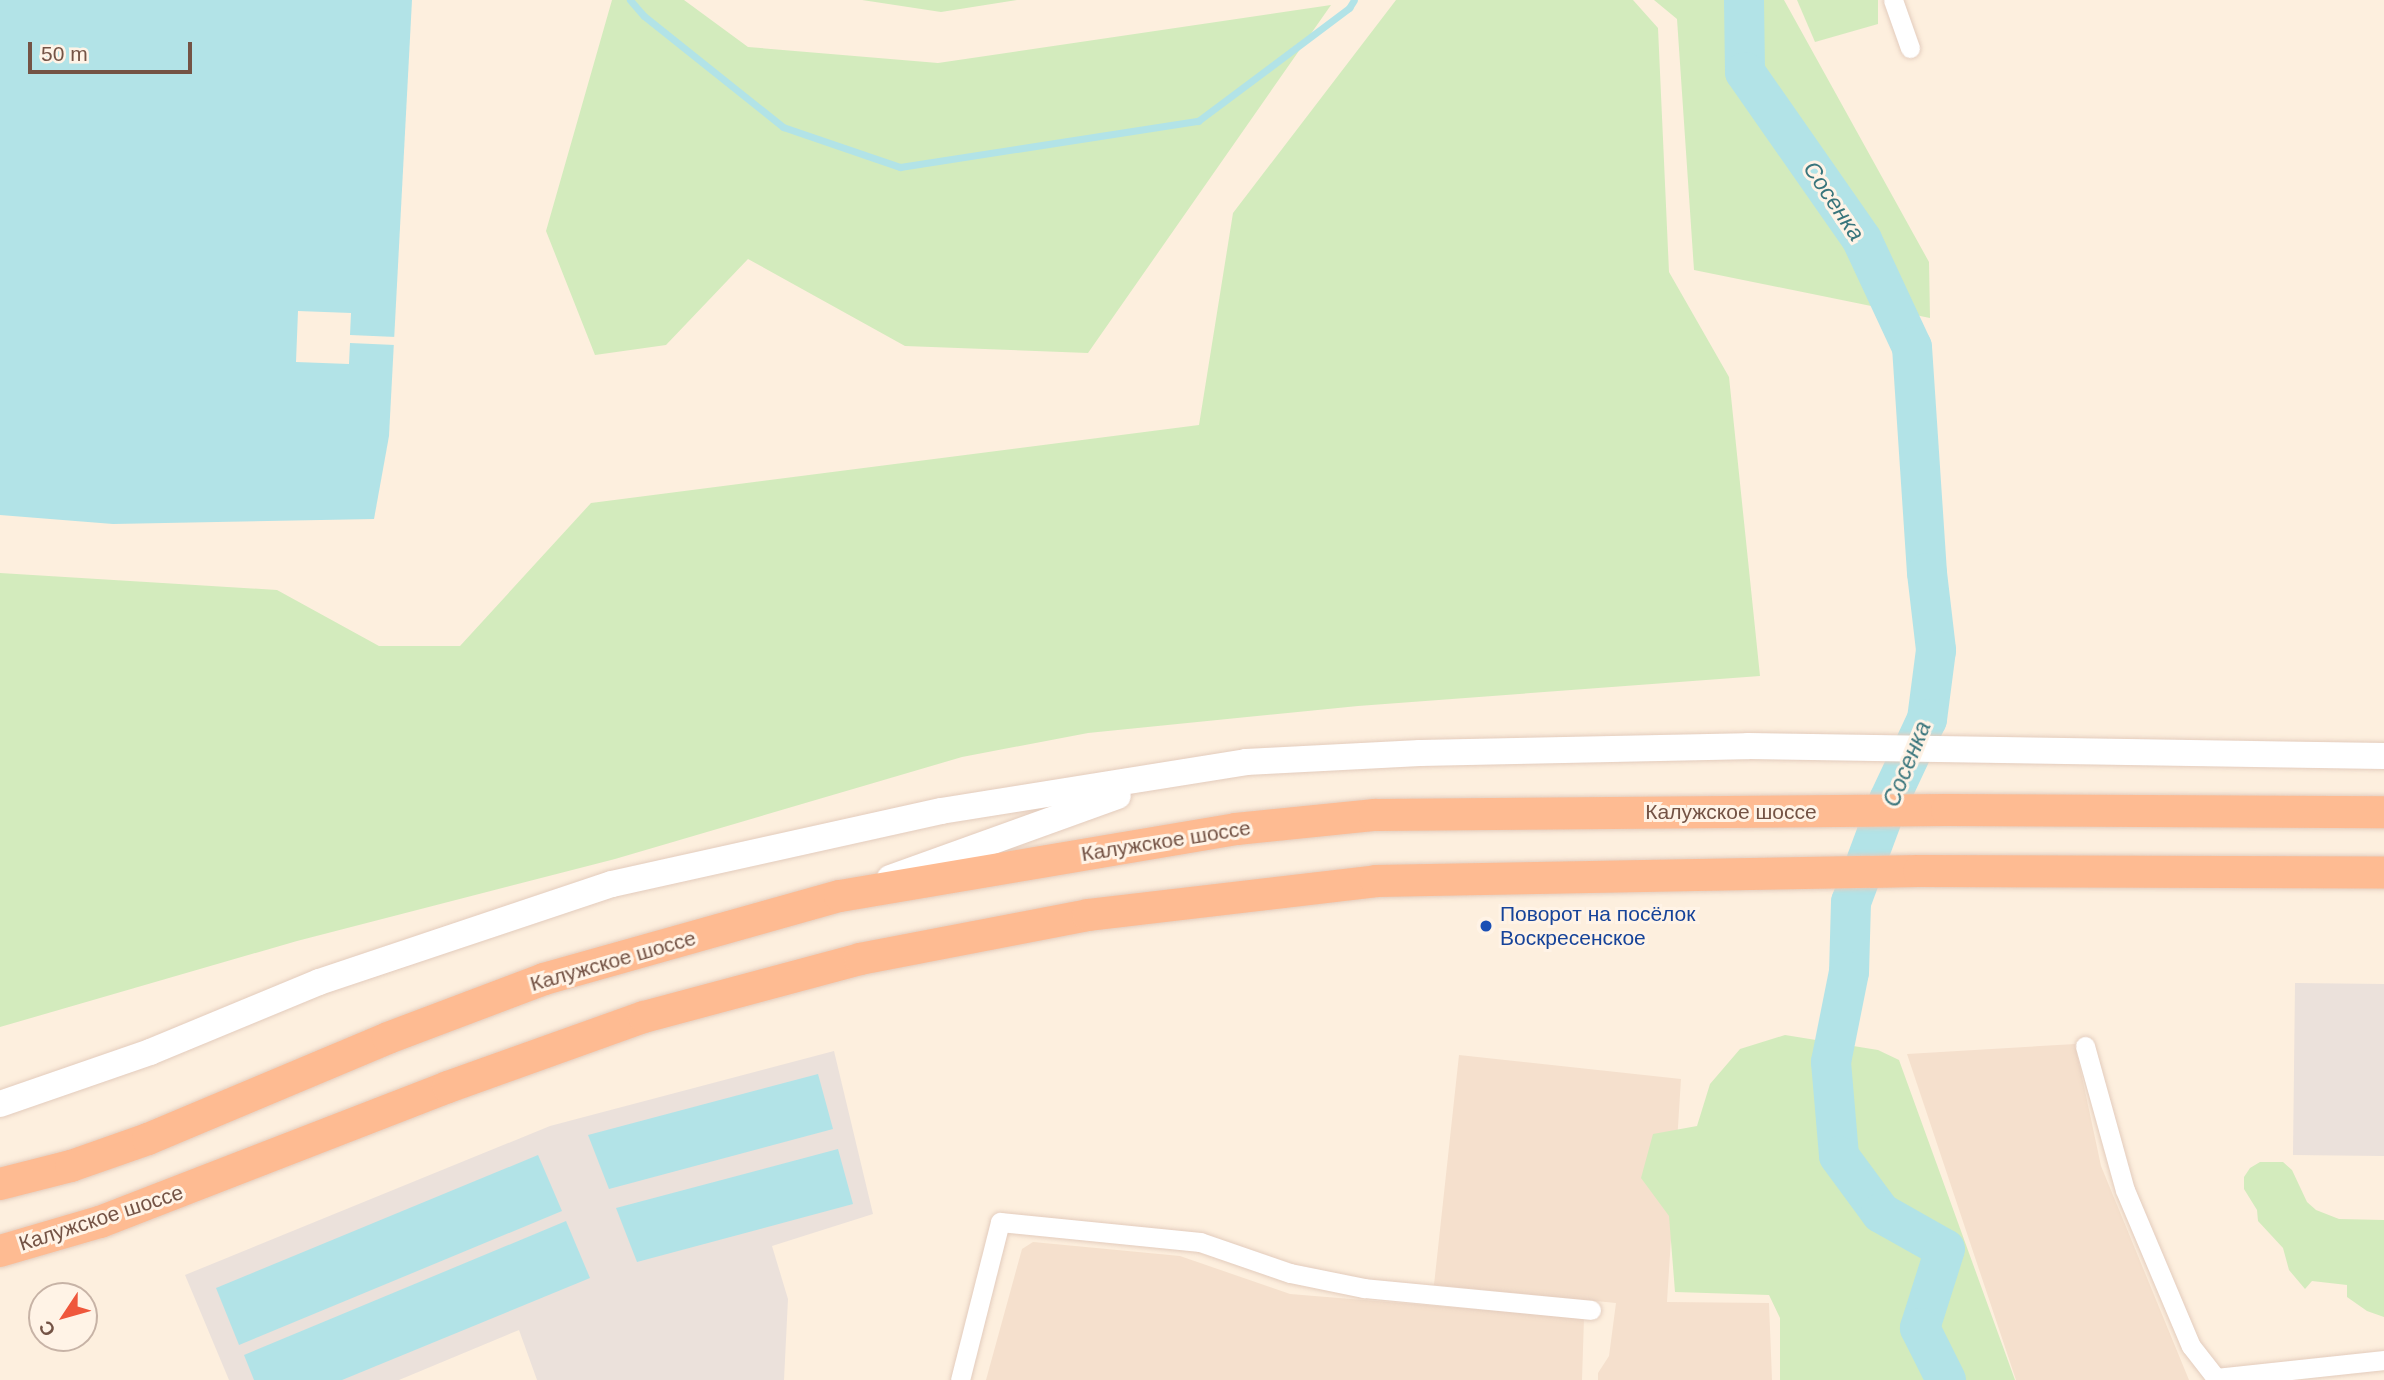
<!DOCTYPE html>
<html>
<head>
<meta charset="utf-8">
<style>
	body { margin:0 }
	#map { position:relative; width:2384px; height:1380px; overflow:hidden; background:#fdefde; font-family:Helvetica,sans-serif }
	div>[style] { position:absolute }
	[style*='--x'] { left:calc(var(--x)*1px); top:calc(var(--y)*1px); width:calc(var(--w)*1px); rotate:calc(var(--a)*1deg) }
	.residential>* { inset:0; background:#f5e0cd }
	.industrial>* { inset:0; background:#ebe1db }
	.green>* { inset:0; background:#d3ebbd }
	.water>* { inset:0; background:#b2e3e7 }
	.pier>* { inset:0; background:#fdefde }
	.stream>* { height:7px; margin:-3.5px; padding:0 3.5px; transform-origin:3.5px; border-radius:3.5px; background:#b2e3e7 }
	.river>* { height:40px; margin:-20px; padding:0 20px; transform-origin:20px; border-radius:20px; background:#b2e3e7 }
	.roads { filter:drop-shadow(0 0 2px #e3ccbd) drop-shadow(0 0 2px #e3ccbd) }
	.minor>* { height:19px; margin:-9.5px; padding:0 9.5px; transform-origin:9.5px; border-radius:9.5px; background:#fff }
	.secondary>* { height:26px; margin:-13px; padding:0 13px; transform-origin:13px; border-radius:13px; background:#fff }
	.trunk>* { height:32px; margin:-16px; padding:0 16px; transform-origin:16px; border-radius:16px; background:#febb92 }
	.dots>* { width:19px; height:19px; translate:-50% -50%; box-sizing:border-box; border:4px solid #fff3e6; border-radius:50% }
	span { translate:-50% -50%; white-space:nowrap; text-align:center; line-height:1.15; -webkit-text-stroke:6px #fff3e6; paint-order:stroke }
	.street-label { font-size:21px; color:#745345 }
	.transit-label { font-size:21px; color:#164399 }
	.left { translate:0 -50%; text-align:left }
	.water-label { font-size:23px; color:#39757c; font-style:italic }
	.north { position:absolute; left:28px; top:1282px; width:70px; height:70px; box-sizing:border-box; background:#fff3e6; border:2px solid #c7b3a6; border-radius:50%; rotate:234deg; font-size:19px; font-weight:700; line-height:28px; text-align:center; color:#745345 }
	.north::after { content:''; display:block; margin:auto; width:24px; height:32px; background:#ef573c; clip-path:polygon(50% 0,100% 100%,50% 72%,0 100%) }
	.scale { position:absolute; left:28px; top:42px; width:164px; height:32px; box-sizing:border-box; border:4px solid #745345; border-top:0; padding-left:9px; font-size:21px; line-height:24px; white-space:nowrap; color:#745345; -webkit-text-stroke:5px #fff3e6; paint-order:stroke }
</style>
</head>
<body>
<div id="map">
	<div class="residential">
		<div style="clip-path:polygon(2075px 1044px,2101px 1166px,2189px 1380px,2016px 1380px,1907px 1054px)"></div>
		<div style="clip-path:polygon(1459px 1055px,1681px 1079px,1667px 1302px,1769px 1303px,1772px 1380px,1598px 1380px,1598px 1373px,1609px 1356px,1616px 1303px,1434px 1285px)"></div>
		<div style="clip-path:polygon(1033px 1242px,1180px 1256px,1290px 1294px,1584px 1318px,1582px 1380px,986px 1380px,1022px 1249px)"></div>
	</div>
	<div class="industrial">
		<div style="clip-path:polygon(2295px 983px,2384px 984px,2384px 1156px,2293px 1155px)"></div>
		<div style="clip-path:polygon(834px 1051px,873px 1214px,772px 1246px,788px 1299px,784px 1380px,537px 1380px,519px 1330px,399px 1380px,229px 1380px,185px 1275px,550px 1126px)"></div>
	</div>
	<div class="green">
		<div style="clip-path:polygon(612px 0,684px 0,748px 47px,938px 63px,1331px 5px,1088px 353px,905px 346px,748px 259px,666px 345px,595px 355px,546px 231px)"></div>
		<div style="clip-path:polygon(862px 0,1017px 0,941px 12px)"></div>
		<div style="clip-path:polygon(1396px 0,1633px 0,1658px 28px,1669px 272px,1729px 377px,1760px 676px,1358px 706px,1088px 733px,962px 757px,615px 859px,297px 941px,0 1027px,0 573px,277px 590px,379px 646px,460px 646px,591px 503px,1199px 425px,1233px 213px)"></div>
		<div style="clip-path:polygon(1654px 0,1784px 0,1929px 262px,1930px 318px,1694px 270px,1677px 19px)"></div>
		<div style="clip-path:polygon(1797px 0,1878px 0,1878px 24px,1815px 42px)"></div>
		<div style="clip-path:polygon(1785px 1035px,1878px 1050px,1899px 1060px,2015px 1380px,1780px 1380px,1780px 1318px,1769px 1295px,1675px 1292px,1669px 1216px,1641px 1178px,1653px 1134px,1697px 1126px,1710px 1084px,1740px 1049px)"></div>
		<div style="clip-path:polygon(2260px 1162px,2283px 1162px,2292px 1170px,2307px 1202px,2316px 1210px,2339px 1219px,2384px 1220px,2384px 1317px,2367px 1311px,2347px 1297px,2347px 1285px,2312px 1281px,2305px 1289px,2289px 1270px,2283px 1248px,2258px 1221px,2257px 1210px,2244px 1189px,2244px 1177px,2250px 1168px)"></div>
	</div>
	<div class="water">
		<div style="clip-path:polygon(0 0,412px 0,389px 436px,374px 519px,113px 524px,0 515px)"></div>
		<div style="clip-path:polygon(818px 1074px,833px 1129px,609px 1189px,588px 1135px)"></div>
		<div style="clip-path:polygon(838px 1149px,853px 1204px,637px 1262px,616px 1208px)"></div>
		<div style="clip-path:polygon(538px 1155px,562px 1211px,239px 1345px,216px 1288px)"></div>
		<div style="clip-path:polygon(566px 1221px,590px 1278px,342px 1380px,254px 1380px,244px 1355px)"></div>
	</div>
	<div class="pier">
		<div style="clip-path:polygon(298px 311px,351px 313px,350px 335px,396px 337px,395px 345px,350px 343px,349px 364px,296px 362px)"></div>
	</div>
	<div class="stream">
		<div style="--x:630;--y:0;--w:21;--a:49"></div>
		<div style="--x:644;--y:16;--w:178;--a:38.6"></div>
		<div style="--x:783;--y:127;--w:124;--a:18.9"></div>
		<div style="--x:900;--y:167;--w:302;--a:-8.8"></div>
		<div style="--x:1198;--y:121;--w:189;--a:-36.8"></div>
		<div style="--x:1349;--y:8;--w:9;--a:-58"></div>
	</div>
	<div class="river">
		<div style="--x:1744;--y:0;--w:72;--a:89.2"></div>
		<div style="--x:1745;--y:72;--w:205;--a:55.1"></div>
		<div style="--x:1862;--y:240;--w:118;--a:65"></div>
		<div style="--x:1912;--y:347;--w:226;--a:86.2"></div>
		<div style="--x:1927;--y:573;--w:78;--a:83.3"></div>
		<div style="--x:1936;--y:650;--w:70;--a:97.4"></div>
		<div style="--x:1927;--y:719;--w:89;--a:115.1"></div>
		<div style="--x:1889;--y:800;--w:109;--a:110.4"></div>
		<div style="--x:1851;--y:902;--w:70;--a:91.6"></div>
		<div style="--x:1849;--y:972;--w:92;--a:101.3"></div>
		<div style="--x:1831;--y:1062;--w:94;--a:85.1"></div>
		<div style="--x:1839;--y:1156;--w:71;--a:53.6"></div>
		<div style="--x:1881;--y:1213;--w:73;--a:29.4"></div>
		<div style="--x:1945;--y:1249;--w:83;--a:107.6"></div>
		<div style="--x:1920;--y:1328;--w:58;--a:63.4"></div>
	</div>
	<div class="roads">
		<div class="minor">
			<div style="--x:1893;--y:0;--w:51;--a:70.5"></div>
			<div style="--x:2085;--y:1046;--w:149;--a:74.5"></div>
			<div style="--x:2125;--y:1190;--w:169;--a:67.1"></div>
			<div style="--x:2191;--y:1346;--w:41;--a:52"></div>
			<div style="--x:2216;--y:1378;--w:169;--a:-6.1"></div>
			<div style="--x:960;--y:1380;--w:163;--a:-75.8"></div>
			<div style="--x:1000;--y:1222;--w:201;--a:5.7"></div>
			<div style="--x:1200;--y:1242;--w:95;--a:19"></div>
			<div style="--x:1290;--y:1273;--w:76;--a:11.5"></div>
			<div style="--x:1364;--y:1288;--w:228;--a:5.5"></div>
		</div>
		<div class="secondary">
			<div style="--x:890;--y:878;--w:242;--a:-19.8"></div>
			<div style="--x:0;--y:1104;--w:159;--a:-19.1"></div>
			<div style="--x:150;--y:1052;--w:183;--a:-22.5"></div>
			<div style="--x:319;--y:982;--w:309;--a:-18.5"></div>
			<div style="--x:612;--y:884;--w:337;--a:-12.5"></div>
			<div style="--x:941;--y:811;--w:309;--a:-9.1"></div>
			<div style="--x:1246;--y:762;--w:174;--a:-3"></div>
			<div style="--x:1420;--y:753;--w:328;--a:-1.2"></div>
			<div style="--x:1748;--y:746;--w:636;--a:0.9"></div>
		</div>
		<div class="trunk">
			<div style="--x:0;--y:1184;--w:73;--a:-14.2"></div>
			<div style="--x:71;--y:1166;--w:82;--a:-19.3"></div>
			<div style="--x:148;--y:1139;--w:260;--a:-22.8"></div>
			<div style="--x:388;--y:1038;--w:167;--a:-20.7"></div>
			<div style="--x:544;--y:979;--w:307;--a:-15.7"></div>
			<div style="--x:840;--y:896;--w:402;--a:-9.6"></div>
			<div style="--x:1236;--y:829;--w:140;--a:-5.8"></div>
			<div style="--x:1375;--y:815;--w:572;--a:-0.5"></div>
			<div style="--x:1947;--y:810;--w:437;--a:0.3"></div>
			<div style="--x:0;--y:1251;--w:104;--a:-16.2"></div>
			<div style="--x:100;--y:1222;--w:373;--a:-21.2"></div>
			<div style="--x:448;--y:1087;--w:208;--a:-19.7"></div>
			<div style="--x:644;--y:1017;--w:224;--a:-15"></div>
			<div style="--x:860;--y:959;--w:232;--a:-10.9"></div>
			<div style="--x:1088;--y:915;--w:290;--a:-6.7"></div>
			<div style="--x:1376;--y:881;--w:543;--a:-1.06"></div>
			<div style="--x:1919;--y:871;--w:465;--a:0.2"></div>
		</div>
	</div>
	<div class="dots">
		<div style="left:1486px;top:926px;background:#1a4fb4"></div>
	</div>
	<div class="street-label">
		<span style="left:1731px;top:812px">Калужское шоссе</span>
		<span style="left:1166px;top:841px;rotate:-9deg">Калужское шоссе</span>
		<span style="left:613px;top:961px;rotate:-16deg">Калужское шоссе</span>
		<span style="left:101px;top:1218px;rotate:-18deg">Калужское шоссе</span>
	</div>
	<div class="transit-label">
		<span class="left" style="left:1500px;top:926px">Поворот на посёлок<br>Воскресенское</span>
	</div>
	<div class="water-label">
		<span style="left:1834px;top:201px;rotate:56deg">Сосенка</span>
		<span style="left:1907px;top:764px;rotate:-68deg">Сосенка</span>
	</div>
	<div class="north">С</div>
	<div class="scale">50 m</div>
</div>
</body>
</html>
